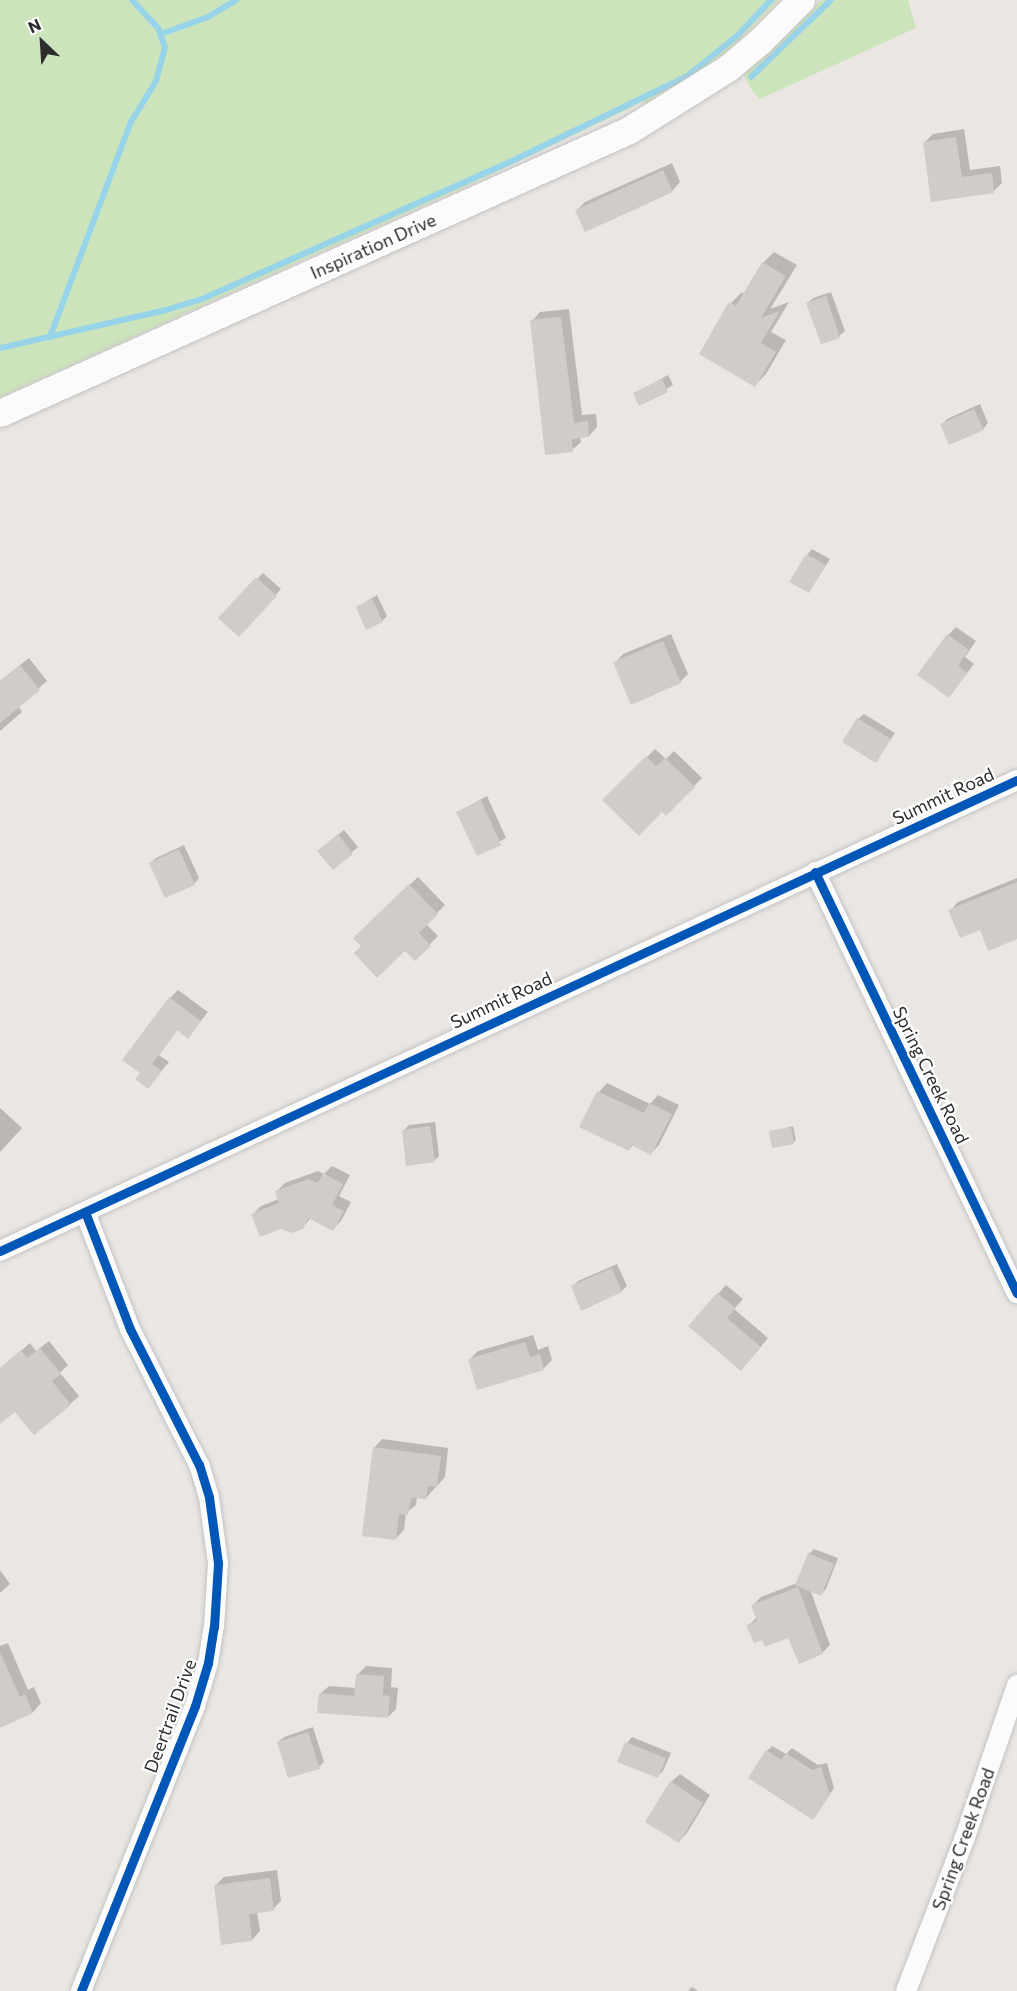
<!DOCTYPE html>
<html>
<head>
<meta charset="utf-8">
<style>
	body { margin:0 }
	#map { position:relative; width:1017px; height:1991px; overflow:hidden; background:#eae6e2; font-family:Commissioner,sans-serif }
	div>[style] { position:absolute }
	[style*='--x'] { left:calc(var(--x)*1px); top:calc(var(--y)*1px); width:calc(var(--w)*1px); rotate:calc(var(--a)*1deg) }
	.green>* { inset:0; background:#cce4bc }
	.shadow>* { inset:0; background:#0003 }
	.stream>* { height:6px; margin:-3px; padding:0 3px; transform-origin:3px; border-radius:3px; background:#97d4ea }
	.building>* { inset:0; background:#cfccc9 }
	.roads { filter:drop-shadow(0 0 2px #c3c2c3) drop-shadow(0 0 2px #c3c2c3) }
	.street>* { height:20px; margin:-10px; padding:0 10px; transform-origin:10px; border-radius:10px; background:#fcfbfb }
	.secondary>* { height:27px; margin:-13.5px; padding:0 13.5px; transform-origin:13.5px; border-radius:13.5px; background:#fcfbfb }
	.cycleway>* { height:9px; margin:-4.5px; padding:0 4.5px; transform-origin:4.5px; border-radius:4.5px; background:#0057b8 }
	span { translate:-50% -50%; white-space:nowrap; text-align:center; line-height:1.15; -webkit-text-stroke:4.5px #fff; paint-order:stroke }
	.street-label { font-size:18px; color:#2c2c2c }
	.north { position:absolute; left:12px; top:12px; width:60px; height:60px; -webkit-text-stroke:4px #fff; paint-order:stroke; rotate:335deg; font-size:16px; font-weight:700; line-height:24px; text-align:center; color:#2c2c2c }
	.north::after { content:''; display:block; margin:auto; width:21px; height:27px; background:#2c2c2c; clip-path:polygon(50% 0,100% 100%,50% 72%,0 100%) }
</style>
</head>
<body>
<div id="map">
	<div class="green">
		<div style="clip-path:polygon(0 0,779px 0,729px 51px,651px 105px,640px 102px,631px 108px,465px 187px,0 397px)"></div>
		<div style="clip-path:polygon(821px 0,908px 0,916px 28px,760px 99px,753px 92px,743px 74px,783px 39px)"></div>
	</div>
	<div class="shadow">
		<div style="clip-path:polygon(964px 129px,970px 170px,1000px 166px,1002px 183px,994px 191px,933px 200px,925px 142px,933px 134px)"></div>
		<div style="clip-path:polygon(672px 163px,680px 182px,672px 191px,577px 210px,585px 202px)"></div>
		<div style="clip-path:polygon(774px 252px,797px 265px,770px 309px,789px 302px,771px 332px,786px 340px,766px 374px,755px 385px,731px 303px,742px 292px,745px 294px,763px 263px)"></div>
		<div style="clip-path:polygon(831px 292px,845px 331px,839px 336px,808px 303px,813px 298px)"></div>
		<div style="clip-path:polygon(569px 309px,582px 415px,596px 414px,597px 427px,589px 436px,580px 437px,581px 442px,572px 450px,532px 321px,540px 312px)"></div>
		<div style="clip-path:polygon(668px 375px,673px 385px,640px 404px,635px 393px)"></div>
		<div style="clip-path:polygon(980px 404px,988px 423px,983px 429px,942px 425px,947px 419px)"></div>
		<div style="clip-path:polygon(812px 549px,830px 559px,809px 592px,807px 555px)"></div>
		<div style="clip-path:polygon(263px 573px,281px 589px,239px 635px,221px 617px)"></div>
		<div style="clip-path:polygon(377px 595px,387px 616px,382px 621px,357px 607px)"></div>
		<div style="clip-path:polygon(956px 627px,976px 641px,965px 657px,974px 664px,949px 696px,948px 635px)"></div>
		<div style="clip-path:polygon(671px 634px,688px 674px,680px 682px,615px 663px,623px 654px)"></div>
		<div style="clip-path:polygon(29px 658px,47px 681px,18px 706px,22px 712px,0 731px,0 681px)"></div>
		<div style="clip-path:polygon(864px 714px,895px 733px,876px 761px,858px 719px)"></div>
		<div style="clip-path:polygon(655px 749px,666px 759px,674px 751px,702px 778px,666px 814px,662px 810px,604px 800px)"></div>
		<div style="clip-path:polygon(487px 796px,506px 838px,477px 854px,458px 812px)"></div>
		<div style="clip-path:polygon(344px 830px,358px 847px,333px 868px,324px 846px)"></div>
		<div style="clip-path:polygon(184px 845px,199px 878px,194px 884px,151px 863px,156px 858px)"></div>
		<div style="clip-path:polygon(418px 877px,445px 905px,426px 924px,438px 936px,415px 959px,405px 949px,363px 946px,355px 938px)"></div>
		<div style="clip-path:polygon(1017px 878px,1017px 937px,980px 928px,950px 911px,958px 902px)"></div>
		<div style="clip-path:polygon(178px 990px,208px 1012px,188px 1037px,178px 1029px,159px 1055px,169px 1062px,148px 1087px,142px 1072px,170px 998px)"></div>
		<div style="clip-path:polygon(607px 1083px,650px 1104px,658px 1095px,679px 1105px,659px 1145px,651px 1153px,633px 1145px,628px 1150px,581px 1127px,599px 1092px)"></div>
		<div style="clip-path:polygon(0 1108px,22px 1128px,0 1152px)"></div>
		<div style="clip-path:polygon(435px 1122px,439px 1156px,434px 1161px,403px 1131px,409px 1125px)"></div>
		<div style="clip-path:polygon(793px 1126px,796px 1140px,794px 1142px,770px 1132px)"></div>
		<div style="clip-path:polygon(332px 1166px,350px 1175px,339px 1196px,351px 1202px,341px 1221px,333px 1229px,311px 1218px,302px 1228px,253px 1214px,261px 1206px,279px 1199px,277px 1191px,285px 1183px,318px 1171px,324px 1174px)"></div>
		<div style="clip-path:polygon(617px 1264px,627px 1286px,622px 1291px,572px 1287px,578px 1281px)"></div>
		<div style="clip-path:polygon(726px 1285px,743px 1299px,734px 1309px,768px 1338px,749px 1361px,690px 1326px)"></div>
		<div style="clip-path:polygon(533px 1335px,538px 1350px,548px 1346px,552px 1360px,544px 1368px,478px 1388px,470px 1359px,478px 1351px)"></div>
		<div style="clip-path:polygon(49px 1341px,68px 1365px,60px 1373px,79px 1396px,70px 1404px,15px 1410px,0 1422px,0 1369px,30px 1343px,36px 1351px)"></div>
		<div style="clip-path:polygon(382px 1439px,448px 1448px,445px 1477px,426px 1498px,417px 1497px,416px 1505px,406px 1513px,404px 1530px,395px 1539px,374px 1448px)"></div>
		<div style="clip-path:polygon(814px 1549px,838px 1558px,826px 1589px,821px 1594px,810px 1589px,830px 1645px,822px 1653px,789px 1636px,763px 1638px,748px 1626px,757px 1617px,752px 1606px,761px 1597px,797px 1583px,809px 1554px)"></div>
		<div style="clip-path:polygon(0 1570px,10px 1584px,0 1593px)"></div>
		<div style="clip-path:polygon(8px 1643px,28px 1690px,34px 1687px,41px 1703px,33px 1712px,0 1726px,0 1646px)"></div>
		<div style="clip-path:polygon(366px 1666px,392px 1668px,391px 1687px,398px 1688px,396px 1709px,388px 1717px,320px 1694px,329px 1686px,356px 1688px,357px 1675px)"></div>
		<div style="clip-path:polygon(313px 1727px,324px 1762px,319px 1767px,278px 1742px,284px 1737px)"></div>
		<div style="clip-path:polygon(632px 1737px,671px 1753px,663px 1771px,658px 1776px,627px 1743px)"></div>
		<div style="clip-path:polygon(772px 1746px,786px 1754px,792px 1748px,818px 1765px,827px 1763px,834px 1788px,813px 1818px,767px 1751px)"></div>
		<div style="clip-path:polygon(680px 1774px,710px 1795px,687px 1833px,679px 1841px,671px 1782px)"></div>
		<div style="clip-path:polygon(277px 1870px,281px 1901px,273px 1909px,257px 1911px,260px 1931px,252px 1940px,216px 1885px,224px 1877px)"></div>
		<div style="clip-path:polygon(692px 1987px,698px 1991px,688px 1991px)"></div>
	</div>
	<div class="stream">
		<div style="--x:161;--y:34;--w:50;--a:-19.9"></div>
		<div style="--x:208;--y:17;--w:33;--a:-31"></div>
		<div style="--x:751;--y:77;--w:111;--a:-43.9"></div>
		<div style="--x:50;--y:337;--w:230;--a:-69.4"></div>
		<div style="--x:131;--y:122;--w:48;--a:-58.6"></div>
		<div style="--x:156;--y:81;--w:34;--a:-75"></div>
		<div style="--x:165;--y:48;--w:21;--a:-109"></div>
		<div style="--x:158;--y:28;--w:38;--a:-133"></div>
		<div style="--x:0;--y:348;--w:170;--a:-12.9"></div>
		<div style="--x:166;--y:310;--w:38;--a:-17"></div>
		<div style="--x:202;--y:299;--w:344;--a:-24"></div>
		<div style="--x:516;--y:159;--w:189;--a:-25.8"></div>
		<div style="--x:686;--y:77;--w:65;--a:-38.8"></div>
		<div style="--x:737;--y:36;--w:50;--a:-46.6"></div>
	</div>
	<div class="building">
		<div style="clip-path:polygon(956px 137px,962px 177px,992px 173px,994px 193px,931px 202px,923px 142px)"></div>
		<div style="clip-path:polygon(663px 170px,673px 192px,585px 232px,575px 210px)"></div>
		<div style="clip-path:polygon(762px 262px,786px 276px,761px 318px,780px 311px,761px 343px,776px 352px,755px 387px,699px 354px,729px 302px,736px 306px)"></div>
		<div style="clip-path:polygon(826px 296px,840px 338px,821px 344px,806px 303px)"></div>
		<div style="clip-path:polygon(561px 317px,574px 423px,588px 421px,589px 437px,572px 439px,573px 452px,545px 455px,530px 320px)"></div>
		<div style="clip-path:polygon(662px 379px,668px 392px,639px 406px,633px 393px)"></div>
		<div style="clip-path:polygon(974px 409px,984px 430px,949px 445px,940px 424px)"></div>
		<div style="clip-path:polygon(806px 554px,826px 565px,809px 593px,789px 582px)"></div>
		<div style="clip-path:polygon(256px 577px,277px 596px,239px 637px,218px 618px)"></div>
		<div style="clip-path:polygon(372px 599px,383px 622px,366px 630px,356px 607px)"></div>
		<div style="clip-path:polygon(947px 634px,969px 650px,958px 666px,967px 673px,949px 698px,917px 675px)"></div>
		<div style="clip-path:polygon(663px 641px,681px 683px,631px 705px,613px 662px)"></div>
		<div style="clip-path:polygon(20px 665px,40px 690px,0 723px,0 681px)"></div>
		<div style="clip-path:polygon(857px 718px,891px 739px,876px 763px,842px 742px)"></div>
		<div style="clip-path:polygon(646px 756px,656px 766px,665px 758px,695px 787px,666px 816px,662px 812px,639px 836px,602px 800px)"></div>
		<div style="clip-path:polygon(481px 800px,501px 845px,477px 856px,456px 812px)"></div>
		<div style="clip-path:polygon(338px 834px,353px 854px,333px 870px,317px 851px)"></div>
		<div style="clip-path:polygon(179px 849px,195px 885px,165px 898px,149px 863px)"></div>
		<div style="clip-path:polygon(1017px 882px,1017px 939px,988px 951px,980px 930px,960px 938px,948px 910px)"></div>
		<div style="clip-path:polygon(409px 884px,438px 914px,419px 933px,431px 946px,415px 961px,405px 951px,377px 978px,354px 953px,361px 946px,353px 938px)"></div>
		<div style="clip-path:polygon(169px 997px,201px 1021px,188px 1039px,177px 1030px,152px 1064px,162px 1071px,148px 1089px,135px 1079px,140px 1073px,122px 1060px)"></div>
		<div style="clip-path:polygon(597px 1091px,644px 1113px,649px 1103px,672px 1114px,651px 1155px,631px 1145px,629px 1151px,579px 1127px)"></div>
		<div style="clip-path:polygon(430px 1126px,435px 1162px,406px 1166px,402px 1130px)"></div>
		<div style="clip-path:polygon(791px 1127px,794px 1144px,772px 1148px,769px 1131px)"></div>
		<div style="clip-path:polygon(323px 1173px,343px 1184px,332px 1205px,344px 1211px,333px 1231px,308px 1218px,303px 1229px,291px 1233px,281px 1229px,260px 1237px,251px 1214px,279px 1203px,275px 1191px,309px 1179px,318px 1183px)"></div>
		<div style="clip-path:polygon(612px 1268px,622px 1292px,581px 1311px,571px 1286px)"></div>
		<div style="clip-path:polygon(717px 1293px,736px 1308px,727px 1318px,761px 1347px,741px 1371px,688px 1326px)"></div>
		<div style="clip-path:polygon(525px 1342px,530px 1357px,540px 1354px,544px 1370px,477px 1390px,468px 1359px)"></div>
		<div style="clip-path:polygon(40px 1348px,61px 1374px,52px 1381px,71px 1405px,34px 1435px,15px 1412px,0 1424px,0 1368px,21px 1350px,27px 1358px)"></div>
		<div style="clip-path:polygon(373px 1447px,441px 1456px,437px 1487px,428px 1486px,426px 1499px,411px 1498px,408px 1515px,399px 1514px,396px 1540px,362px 1536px)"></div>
		<div style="clip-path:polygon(808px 1553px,834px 1564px,821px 1596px,795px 1585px)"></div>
		<div style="clip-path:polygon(798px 1587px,823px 1654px,799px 1664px,788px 1638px,765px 1647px,762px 1640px,754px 1643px,746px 1625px,757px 1621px,751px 1605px)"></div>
		<div style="clip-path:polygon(0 1652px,20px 1697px,25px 1694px,33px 1713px,0 1728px)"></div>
		<div style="clip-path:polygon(356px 1674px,384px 1676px,383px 1695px,390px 1696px,388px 1718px,317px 1713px,319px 1693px,354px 1696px)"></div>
		<div style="clip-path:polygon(308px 1732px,320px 1769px,288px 1778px,277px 1742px)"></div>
		<div style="clip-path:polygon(625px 1742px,666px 1758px,658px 1778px,617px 1762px)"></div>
		<div style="clip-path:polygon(766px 1750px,781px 1760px,786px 1753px,812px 1770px,821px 1767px,830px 1795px,813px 1820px,748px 1778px)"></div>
		<div style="clip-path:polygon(670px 1781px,703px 1803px,679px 1843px,645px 1822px)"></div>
		<div style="clip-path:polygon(270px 1878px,274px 1911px,249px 1914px,252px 1941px,221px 1945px,214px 1885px)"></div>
	</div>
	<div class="roads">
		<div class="street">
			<div style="--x:815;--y:872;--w:467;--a:64.4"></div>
			<div style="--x:0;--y:1251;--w:1121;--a:-24.85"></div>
			<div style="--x:81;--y:1991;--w:307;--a:-68.2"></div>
			<div style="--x:195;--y:1706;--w:45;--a:-73.2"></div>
			<div style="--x:208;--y:1663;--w:36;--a:-81"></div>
			<div style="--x:214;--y:1627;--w:64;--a:-86.4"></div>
			<div style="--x:218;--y:1563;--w:67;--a:-97.8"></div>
			<div style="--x:209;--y:1497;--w:34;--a:-107"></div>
			<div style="--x:199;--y:1465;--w:153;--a:-116.9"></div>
			<div style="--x:130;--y:1329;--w:125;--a:-111"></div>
			<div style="--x:906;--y:1991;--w:165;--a:-69"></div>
			<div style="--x:965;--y:1837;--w:161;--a:-71.1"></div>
		</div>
		<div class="secondary">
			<div style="--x:0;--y:413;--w:690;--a:-24.22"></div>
			<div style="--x:629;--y:130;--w:117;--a:-32.1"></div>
			<div style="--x:728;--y:68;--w:42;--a:-40.2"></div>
			<div style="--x:760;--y:41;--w:58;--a:-45"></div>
		</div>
	</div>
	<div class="cycleway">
		<div style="--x:815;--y:872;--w:467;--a:64.4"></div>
		<div style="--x:0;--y:1251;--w:1121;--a:-24.85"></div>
		<div style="--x:81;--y:1991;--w:307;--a:-68.2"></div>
		<div style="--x:195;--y:1706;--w:45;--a:-73.2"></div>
		<div style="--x:208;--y:1663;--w:36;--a:-81"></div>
		<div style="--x:214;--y:1627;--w:64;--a:-86.4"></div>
		<div style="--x:218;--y:1563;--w:67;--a:-97.8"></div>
		<div style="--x:209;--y:1497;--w:34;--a:-107"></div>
		<div style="--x:199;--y:1465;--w:153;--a:-116.9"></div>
		<div style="--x:130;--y:1329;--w:125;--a:-111"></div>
	</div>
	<div class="street-label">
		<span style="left:373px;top:246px;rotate:-24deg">Inspiration Drive</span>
		<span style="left:943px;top:796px;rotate:-25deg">Summit Road</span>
		<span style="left:501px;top:1000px;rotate:-25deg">Summit Road</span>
		<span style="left:931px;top:1075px;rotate:64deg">Spring Creek Road</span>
		<span style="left:170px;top:1716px;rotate:-70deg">Deertrail Drive</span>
		<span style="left:963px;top:1839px;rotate:-70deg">Spring Creek Road</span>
	</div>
	<div class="north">N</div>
</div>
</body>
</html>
